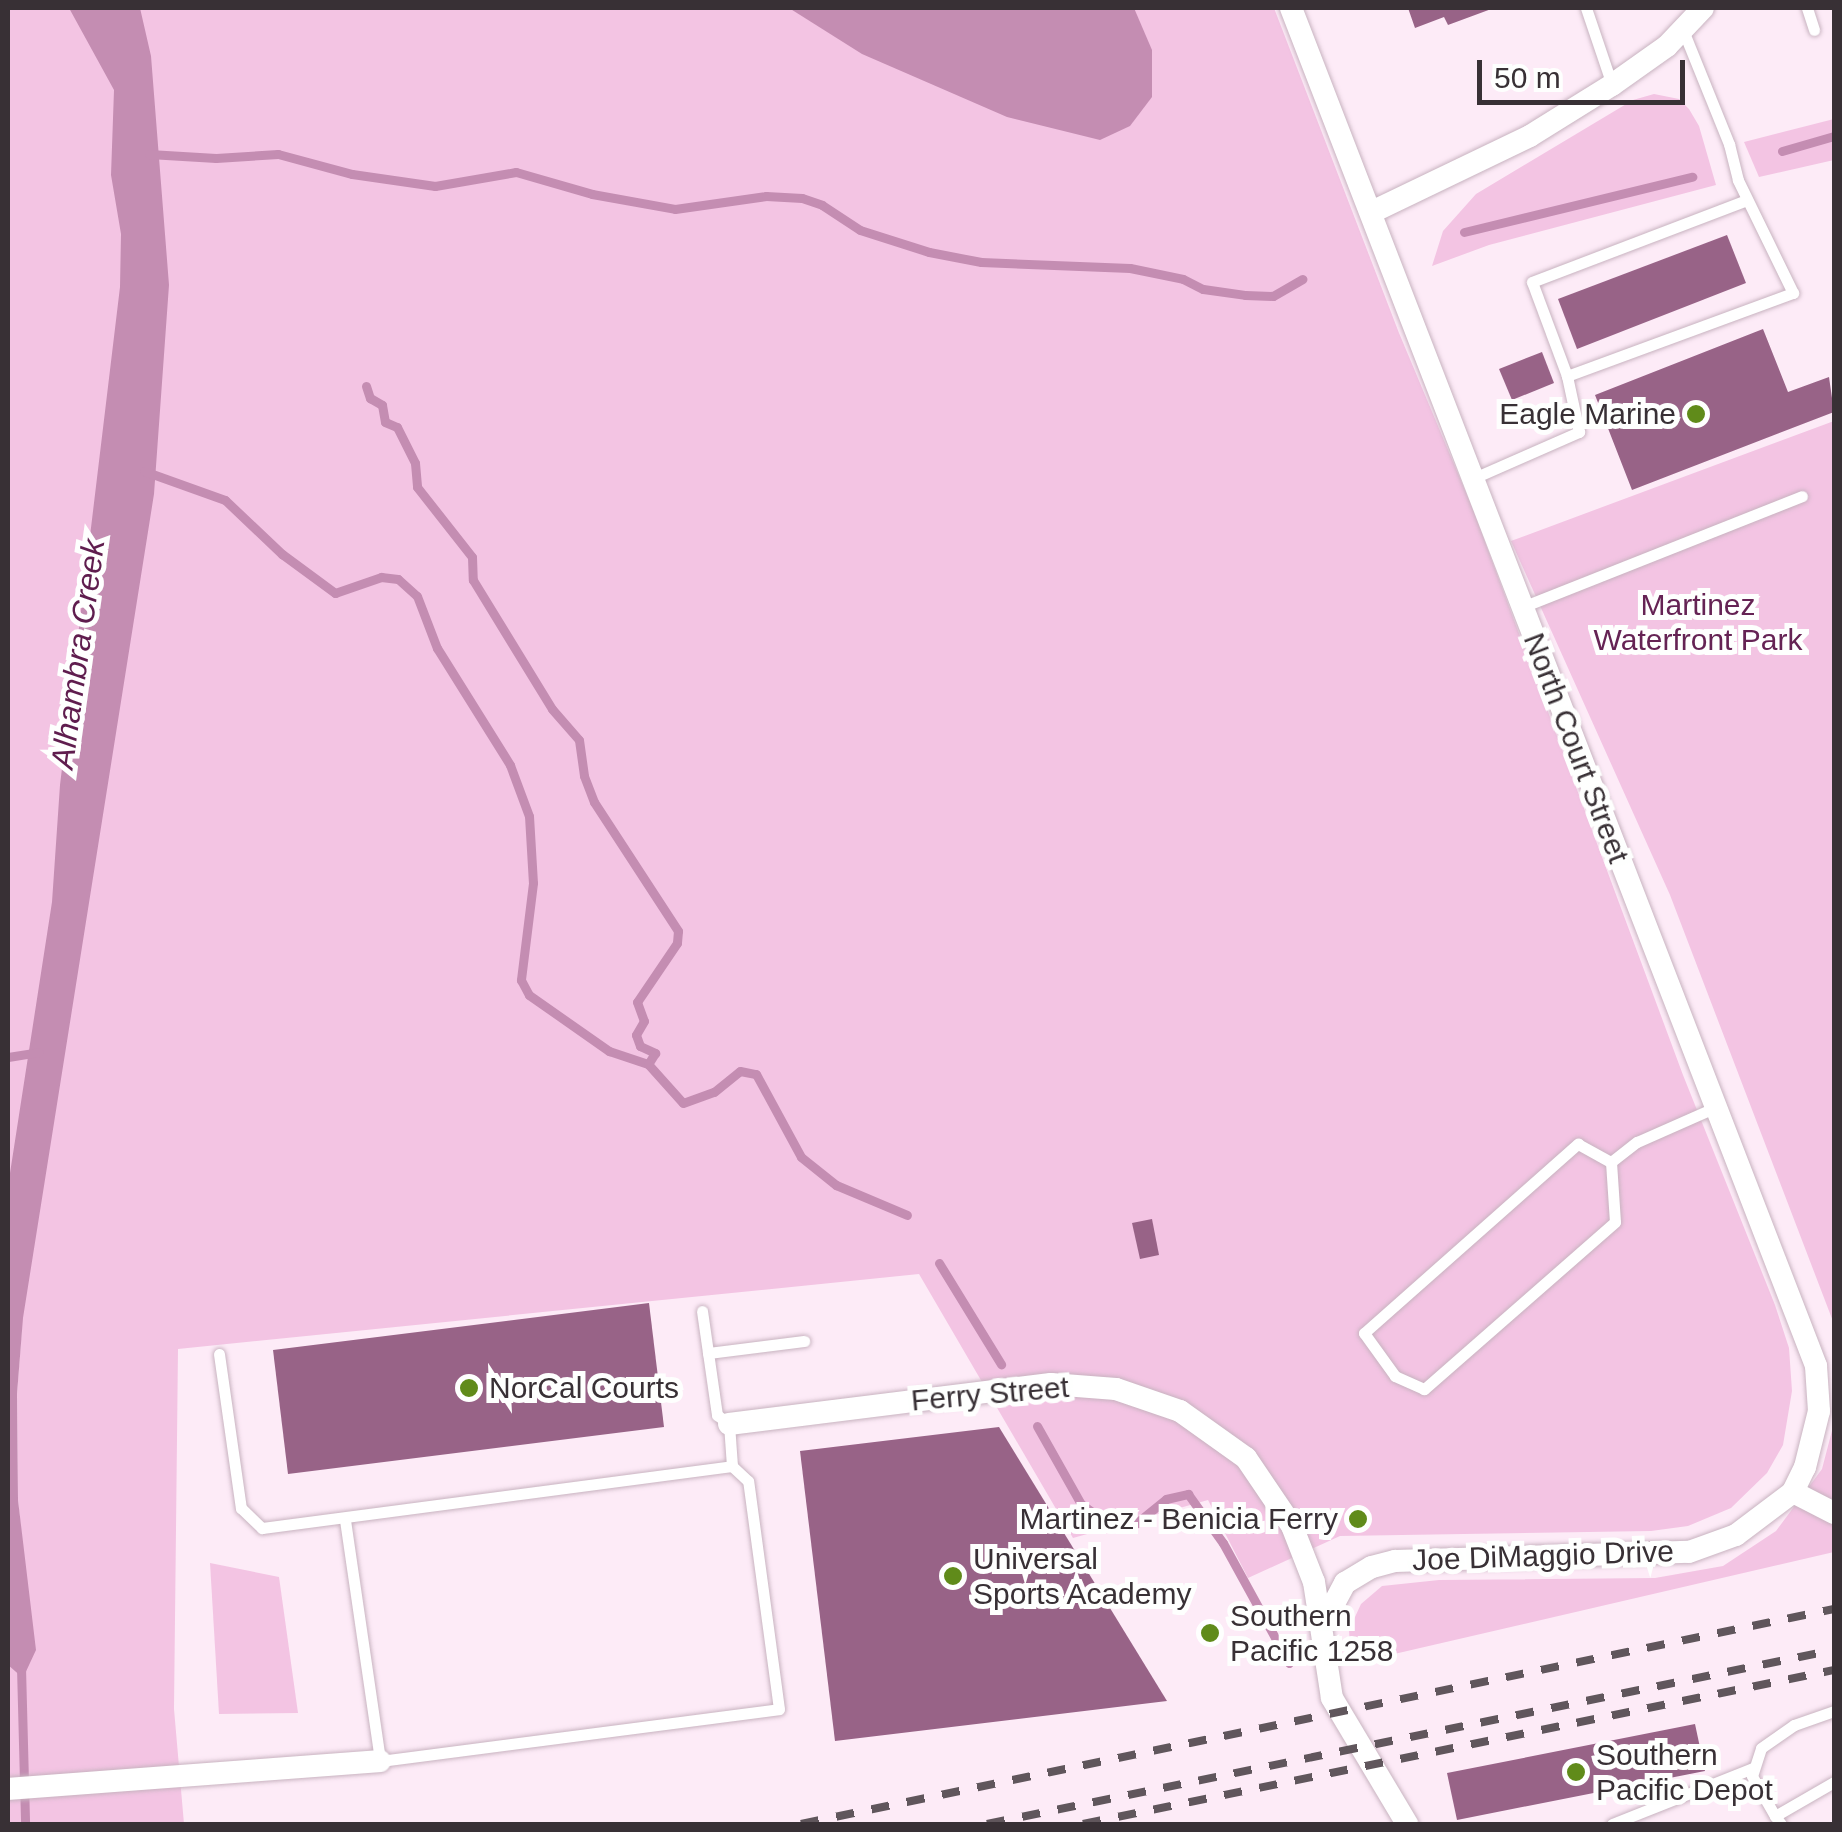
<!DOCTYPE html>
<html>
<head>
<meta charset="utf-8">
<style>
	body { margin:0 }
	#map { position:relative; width:1842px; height:1832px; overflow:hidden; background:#fdebf7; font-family:Arial,sans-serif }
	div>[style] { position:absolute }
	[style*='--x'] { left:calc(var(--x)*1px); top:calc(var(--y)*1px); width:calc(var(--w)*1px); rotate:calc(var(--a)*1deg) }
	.green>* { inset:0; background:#f3c4e3 }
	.water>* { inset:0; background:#c48db2 }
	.stream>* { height:9px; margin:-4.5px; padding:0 4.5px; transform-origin:4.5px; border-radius:4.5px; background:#c48db2 }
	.building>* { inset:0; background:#986387 }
	.roads { filter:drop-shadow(0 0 2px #c8b3c0) drop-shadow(0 0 2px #c8b3c0) }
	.lane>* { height:11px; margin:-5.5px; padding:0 5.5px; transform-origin:5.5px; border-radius:5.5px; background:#fff }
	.street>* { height:22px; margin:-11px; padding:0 11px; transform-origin:11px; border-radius:11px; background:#fff }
	.rail>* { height:8px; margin-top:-4px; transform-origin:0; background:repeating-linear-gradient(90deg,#60565c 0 18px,transparent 0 36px) }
	.dots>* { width:28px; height:28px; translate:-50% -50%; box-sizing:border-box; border:5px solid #fefffe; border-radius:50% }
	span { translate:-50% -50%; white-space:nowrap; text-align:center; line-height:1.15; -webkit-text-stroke:10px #fefffe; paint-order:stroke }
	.poi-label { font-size:30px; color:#383035 }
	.right { translate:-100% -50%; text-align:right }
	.left { translate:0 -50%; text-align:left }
	.park-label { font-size:30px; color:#652354 }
	.street-label { font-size:30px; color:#383035 }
	.water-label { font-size:32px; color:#5f1d4e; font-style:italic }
	.frame { position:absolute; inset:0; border:10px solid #383035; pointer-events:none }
	.scale { position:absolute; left:1477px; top:60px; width:208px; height:45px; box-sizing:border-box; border:5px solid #383035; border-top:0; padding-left:12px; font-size:30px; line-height:35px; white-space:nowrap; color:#383035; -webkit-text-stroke:8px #fefffe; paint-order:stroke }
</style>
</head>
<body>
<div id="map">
	<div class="green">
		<div style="clip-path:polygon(8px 8px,1274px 8px,1399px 333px,1472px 507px,1683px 1075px,1775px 1305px,1789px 1348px,1792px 1391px,1783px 1445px,1767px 1473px,1731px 1508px,1688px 1526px,1651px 1531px,1340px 1536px,1248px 1578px,1208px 1500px,1073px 1538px,919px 1274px,178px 1349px,174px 1709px,184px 1824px,8px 1824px,8px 1665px,23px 1677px,25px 1569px,18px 1500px,17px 1394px,22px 1326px,8px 1325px)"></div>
		<div style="clip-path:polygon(1654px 94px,1679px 99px,1689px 109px,1699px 126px,1716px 185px,1489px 245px,1432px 266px,1443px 231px,1476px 194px,1633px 100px)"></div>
		<div style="clip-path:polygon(1834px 119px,1834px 160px,1759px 177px,1744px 142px)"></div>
		<div style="clip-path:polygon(1834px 421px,1834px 1324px,1670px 895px,1511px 541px)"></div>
		<div style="clip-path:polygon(1834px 1423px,1834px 1552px,1351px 1664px,1349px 1630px,1361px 1604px,1382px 1586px,1439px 1580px,1655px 1578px,1723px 1566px,1776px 1531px,1822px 1469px)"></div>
		<div style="clip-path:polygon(210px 1563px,279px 1577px,298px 1713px,219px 1714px)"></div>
	</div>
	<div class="water">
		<div style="clip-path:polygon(69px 8px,140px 8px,151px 56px,169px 285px,154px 494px,23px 1318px,17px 1394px,18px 1500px,36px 1650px,23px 1678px,8px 1665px,8px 1186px,52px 902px,60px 785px,120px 287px,121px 234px,111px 175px,114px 90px)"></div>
		<div style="clip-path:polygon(789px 8px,1134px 8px,1152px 50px,1152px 97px,1130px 126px,1100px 140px,1007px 117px,862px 54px)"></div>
	</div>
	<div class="stream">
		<div style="--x:1782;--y:151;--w:54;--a:-16.1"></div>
		<div style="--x:149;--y:154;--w:67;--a:3.4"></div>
		<div style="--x:216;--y:158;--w:62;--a:-3.7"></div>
		<div style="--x:278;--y:154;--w:77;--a:15.1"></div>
		<div style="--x:352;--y:174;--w:84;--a:8.2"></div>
		<div style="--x:435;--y:186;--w:82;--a:-9.8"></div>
		<div style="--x:516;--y:172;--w:79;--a:16.1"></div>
		<div style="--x:592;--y:194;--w:84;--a:10.2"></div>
		<div style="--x:675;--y:209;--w:92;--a:-8.1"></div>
		<div style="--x:766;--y:196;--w:36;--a:3"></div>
		<div style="--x:802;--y:198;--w:21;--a:19"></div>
		<div style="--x:822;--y:205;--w:45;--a:33.3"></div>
		<div style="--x:860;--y:230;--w:72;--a:17.7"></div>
		<div style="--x:929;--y:252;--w:53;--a:10.9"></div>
		<div style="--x:981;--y:262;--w:149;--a:2.3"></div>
		<div style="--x:1130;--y:268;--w:54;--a:11.7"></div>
		<div style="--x:1183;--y:279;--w:22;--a:27"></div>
		<div style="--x:1203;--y:289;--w:42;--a:8.1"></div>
		<div style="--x:1245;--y:295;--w:28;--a:2"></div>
		<div style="--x:1273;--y:296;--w:34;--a:-30"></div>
		<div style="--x:1464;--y:232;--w:235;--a:-13.6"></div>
		<div style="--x:366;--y:386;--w:13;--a:72"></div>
		<div style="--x:370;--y:398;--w:14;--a:30"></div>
		<div style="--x:382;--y:405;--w:17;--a:80"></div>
		<div style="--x:385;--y:422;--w:13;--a:23"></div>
		<div style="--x:397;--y:427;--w:40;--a:63.4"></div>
		<div style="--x:415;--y:463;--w:24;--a:85"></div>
		<div style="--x:417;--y:487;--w:89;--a:51.8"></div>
		<div style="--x:472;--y:557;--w:23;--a:88"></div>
		<div style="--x:473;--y:580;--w:151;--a:58.5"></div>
		<div style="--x:552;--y:709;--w:41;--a:48.9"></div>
		<div style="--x:579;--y:740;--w:36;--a:82"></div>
		<div style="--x:584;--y:776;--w:28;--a:69"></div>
		<div style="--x:594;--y:802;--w:154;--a:56.9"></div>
		<div style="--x:678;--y:931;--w:12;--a:95"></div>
		<div style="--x:677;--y:943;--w:71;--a:124.1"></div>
		<div style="--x:637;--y:1002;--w:20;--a:70"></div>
		<div style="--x:644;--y:1021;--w:16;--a:120"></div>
		<div style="--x:636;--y:1035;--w:12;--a:70"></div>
		<div style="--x:640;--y:1046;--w:17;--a:25"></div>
		<div style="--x:655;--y:1053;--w:13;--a:122"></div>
		<div style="--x:144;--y:471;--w:86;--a:19.7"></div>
		<div style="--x:225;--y:500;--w:79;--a:43.5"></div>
		<div style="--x:282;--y:554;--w:66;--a:36.3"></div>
		<div style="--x:335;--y:593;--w:49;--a:-19.2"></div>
		<div style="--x:381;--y:577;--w:17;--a:7"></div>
		<div style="--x:398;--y:579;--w:25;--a:42"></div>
		<div style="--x:417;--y:596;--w:56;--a:69"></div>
		<div style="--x:437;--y:648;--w:138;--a:58"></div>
		<div style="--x:510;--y:765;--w:54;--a:69.6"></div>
		<div style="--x:529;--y:816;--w:67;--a:86.6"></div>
		<div style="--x:533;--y:883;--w:98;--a:97.1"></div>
		<div style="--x:521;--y:980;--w:17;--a:62"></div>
		<div style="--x:529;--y:995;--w:98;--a:35"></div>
		<div style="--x:609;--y:1051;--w:41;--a:18.4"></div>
		<div style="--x:648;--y:1064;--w:52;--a:48.1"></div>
		<div style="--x:683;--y:1103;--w:33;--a:-20"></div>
		<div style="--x:714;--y:1092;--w:33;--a:-39"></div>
		<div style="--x:740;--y:1071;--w:16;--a:11"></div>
		<div style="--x:756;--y:1074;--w:94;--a:61.5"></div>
		<div style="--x:801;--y:1157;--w:45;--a:38.7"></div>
		<div style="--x:836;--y:1185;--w:77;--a:22.9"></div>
		<div style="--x:8;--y:1057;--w:31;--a:-9"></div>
		<div style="--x:939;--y:1263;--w:119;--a:58.5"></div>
		<div style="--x:1037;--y:1426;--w:90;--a:60.6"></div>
		<div style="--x:1081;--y:1504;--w:27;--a:36"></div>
		<div style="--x:1103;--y:1520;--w:31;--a:9"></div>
		<div style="--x:1134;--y:1525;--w:41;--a:-39.1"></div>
		<div style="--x:1166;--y:1499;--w:23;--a:-13"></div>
		<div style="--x:1188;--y:1494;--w:60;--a:54.5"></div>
		<div style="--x:1223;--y:1543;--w:137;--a:61.2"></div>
		<div style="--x:21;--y:1667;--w:157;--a:88.5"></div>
	</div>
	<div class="building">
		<div style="clip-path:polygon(1408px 8px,1494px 8px,1448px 25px,1444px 17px,1415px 28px)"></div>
		<div style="clip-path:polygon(1727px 235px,1746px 283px,1577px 349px,1558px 299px)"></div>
		<div style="clip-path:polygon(1763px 329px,1788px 392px,1829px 377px,1834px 412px,1632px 490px,1595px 395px)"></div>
		<div style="clip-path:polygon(1542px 352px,1554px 383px,1512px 400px,1499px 369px)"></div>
		<div style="clip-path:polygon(1152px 1219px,1159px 1255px,1140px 1259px,1132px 1223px)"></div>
		<div style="clip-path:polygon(649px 1303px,664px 1427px,288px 1474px,273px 1350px)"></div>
		<div style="clip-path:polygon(999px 1427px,1167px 1701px,835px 1741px,800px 1451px)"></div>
		<div style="clip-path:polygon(1695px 1724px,1705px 1771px,1457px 1820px,1447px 1773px)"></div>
	</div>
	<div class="roads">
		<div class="lane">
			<div style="--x:1586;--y:8;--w:81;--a:71.3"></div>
			<div style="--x:1807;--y:8;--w:23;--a:72"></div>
			<div style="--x:1567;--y:376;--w:100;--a:-110.4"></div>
			<div style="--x:1532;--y:282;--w:230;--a:-20.9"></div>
			<div style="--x:1474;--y:478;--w:115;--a:-23.7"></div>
			<div style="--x:1579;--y:432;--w:57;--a:-102.1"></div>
			<div style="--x:1567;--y:376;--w:241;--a:-20.2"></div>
			<div style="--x:1793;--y:293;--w:126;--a:-116"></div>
			<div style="--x:1738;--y:180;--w:37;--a:-104"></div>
			<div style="--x:1729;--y:144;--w:123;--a:-112"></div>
			<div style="--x:1522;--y:607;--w:301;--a:-21.6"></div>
			<div style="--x:1578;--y:1144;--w:38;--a:29"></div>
			<div style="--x:1611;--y:1162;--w:60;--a:86.2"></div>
			<div style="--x:1615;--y:1222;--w:254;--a:138.8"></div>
			<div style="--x:1424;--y:1389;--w:32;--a:-156"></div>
			<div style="--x:1395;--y:1376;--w:53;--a:-125.8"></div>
			<div style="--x:1364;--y:1333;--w:286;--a:-41.5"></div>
			<div style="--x:1611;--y:1162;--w:33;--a:-38"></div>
			<div style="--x:1637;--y:1142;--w:86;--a:-23.9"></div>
			<div style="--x:708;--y:1353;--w:97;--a:-7.1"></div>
			<div style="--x:219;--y:1354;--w:156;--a:81.9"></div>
			<div style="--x:241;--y:1508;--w:29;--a:44"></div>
			<div style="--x:262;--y:1528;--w:474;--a:-7.5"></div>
			<div style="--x:345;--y:1520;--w:244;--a:81.7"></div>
			<div style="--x:380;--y:1761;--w:402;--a:-7.4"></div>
			<div style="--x:779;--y:1709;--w:230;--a:-97.7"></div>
			<div style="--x:748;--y:1481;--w:22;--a:-137"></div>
			<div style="--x:732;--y:1466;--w:42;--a:-94.1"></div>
			<div style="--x:729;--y:1424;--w:15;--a:-143"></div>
			<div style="--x:717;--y:1415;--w:105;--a:-98.2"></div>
			<div style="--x:1775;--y:1816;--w:46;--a:-119.9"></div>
			<div style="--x:1752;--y:1776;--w:29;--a:-72"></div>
			<div style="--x:1761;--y:1748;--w:40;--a:-34.9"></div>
			<div style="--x:1794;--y:1725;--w:42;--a:-19.3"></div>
			<div style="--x:1612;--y:1824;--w:152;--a:-21.7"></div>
			<div style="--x:1781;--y:1824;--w:10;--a:-127"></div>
			<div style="--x:1775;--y:1816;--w:68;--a:-30"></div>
		</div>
		<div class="street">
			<div style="--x:1291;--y:8;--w:1456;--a:68.86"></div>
			<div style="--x:1816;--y:1366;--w:45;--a:86.2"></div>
			<div style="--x:1819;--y:1411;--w:58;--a:104"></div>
			<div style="--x:1805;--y:1467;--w:28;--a:116"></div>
			<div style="--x:1372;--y:212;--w:175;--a:-25.7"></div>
			<div style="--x:1530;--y:136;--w:97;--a:-31.9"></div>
			<div style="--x:1612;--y:85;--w:67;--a:-35.3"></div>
			<div style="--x:1667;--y:46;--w:52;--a:-46.5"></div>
			<div style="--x:729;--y:1424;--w:324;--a:-7.1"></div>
			<div style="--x:1051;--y:1384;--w:65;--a:4.4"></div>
			<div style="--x:1116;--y:1389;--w:68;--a:19"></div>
			<div style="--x:1180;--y:1411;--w:81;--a:35.5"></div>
			<div style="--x:1246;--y:1458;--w:82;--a:55.9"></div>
			<div style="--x:1292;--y:1526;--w:60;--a:68.6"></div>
			<div style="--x:1314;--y:1582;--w:117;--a:81.2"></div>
			<div style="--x:1332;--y:1698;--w:147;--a:59.2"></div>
			<div style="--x:1322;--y:1626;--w:49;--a:-61.9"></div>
			<div style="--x:1345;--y:1583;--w:31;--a:-31"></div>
			<div style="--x:1372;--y:1567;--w:24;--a:-15"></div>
			<div style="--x:1395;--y:1561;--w:294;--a:-1.8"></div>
			<div style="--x:1689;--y:1552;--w:50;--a:-19.9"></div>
			<div style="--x:1736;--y:1535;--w:71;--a:-37"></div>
			<div style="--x:1793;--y:1492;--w:46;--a:27.1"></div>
			<div style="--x:8;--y:1789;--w:373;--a:-4.3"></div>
		</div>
	</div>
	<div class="rail">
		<div style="--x:801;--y:1824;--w:1055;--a:-11.76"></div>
		<div style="--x:987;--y:1824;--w:865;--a:-11.61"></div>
		<div style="--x:1083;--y:1824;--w:767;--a:-11.59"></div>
	</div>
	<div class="dots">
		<div style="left:1696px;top:414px;background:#608b1a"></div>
		<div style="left:469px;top:1388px;background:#608b1a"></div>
		<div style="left:1358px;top:1519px;background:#608b1a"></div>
		<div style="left:953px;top:1576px;background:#608b1a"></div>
		<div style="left:1210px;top:1633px;background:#608b1a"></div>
		<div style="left:1576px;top:1772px;background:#608b1a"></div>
	</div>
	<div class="poi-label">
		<span class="right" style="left:1676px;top:414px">Eagle Marine</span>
		<span class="left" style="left:489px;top:1388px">NorCal Courts</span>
		<span class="right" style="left:1338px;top:1519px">Martinez - Benicia Ferry</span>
		<span class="left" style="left:973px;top:1576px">Universal<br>Sports Academy</span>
		<span class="left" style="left:1230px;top:1633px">Southern<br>Pacific 1258</span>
		<span class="left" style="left:1596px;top:1772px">Southern<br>Pacific Depot</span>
	</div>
	<div class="park-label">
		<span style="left:1698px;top:622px">Martinez<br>Waterfront Park</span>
	</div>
	<div class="street-label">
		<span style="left:1576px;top:748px;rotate:69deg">North Court Street</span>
		<span style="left:990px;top:1394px;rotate:-5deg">Ferry Street</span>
		<span style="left:1543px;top:1556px;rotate:-2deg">Joe DiMaggio Drive</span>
	</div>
	<div class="water-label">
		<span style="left:78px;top:654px;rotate:-82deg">Alhambra Creek</span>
	</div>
	<div class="frame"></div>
	<div class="scale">50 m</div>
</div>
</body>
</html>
